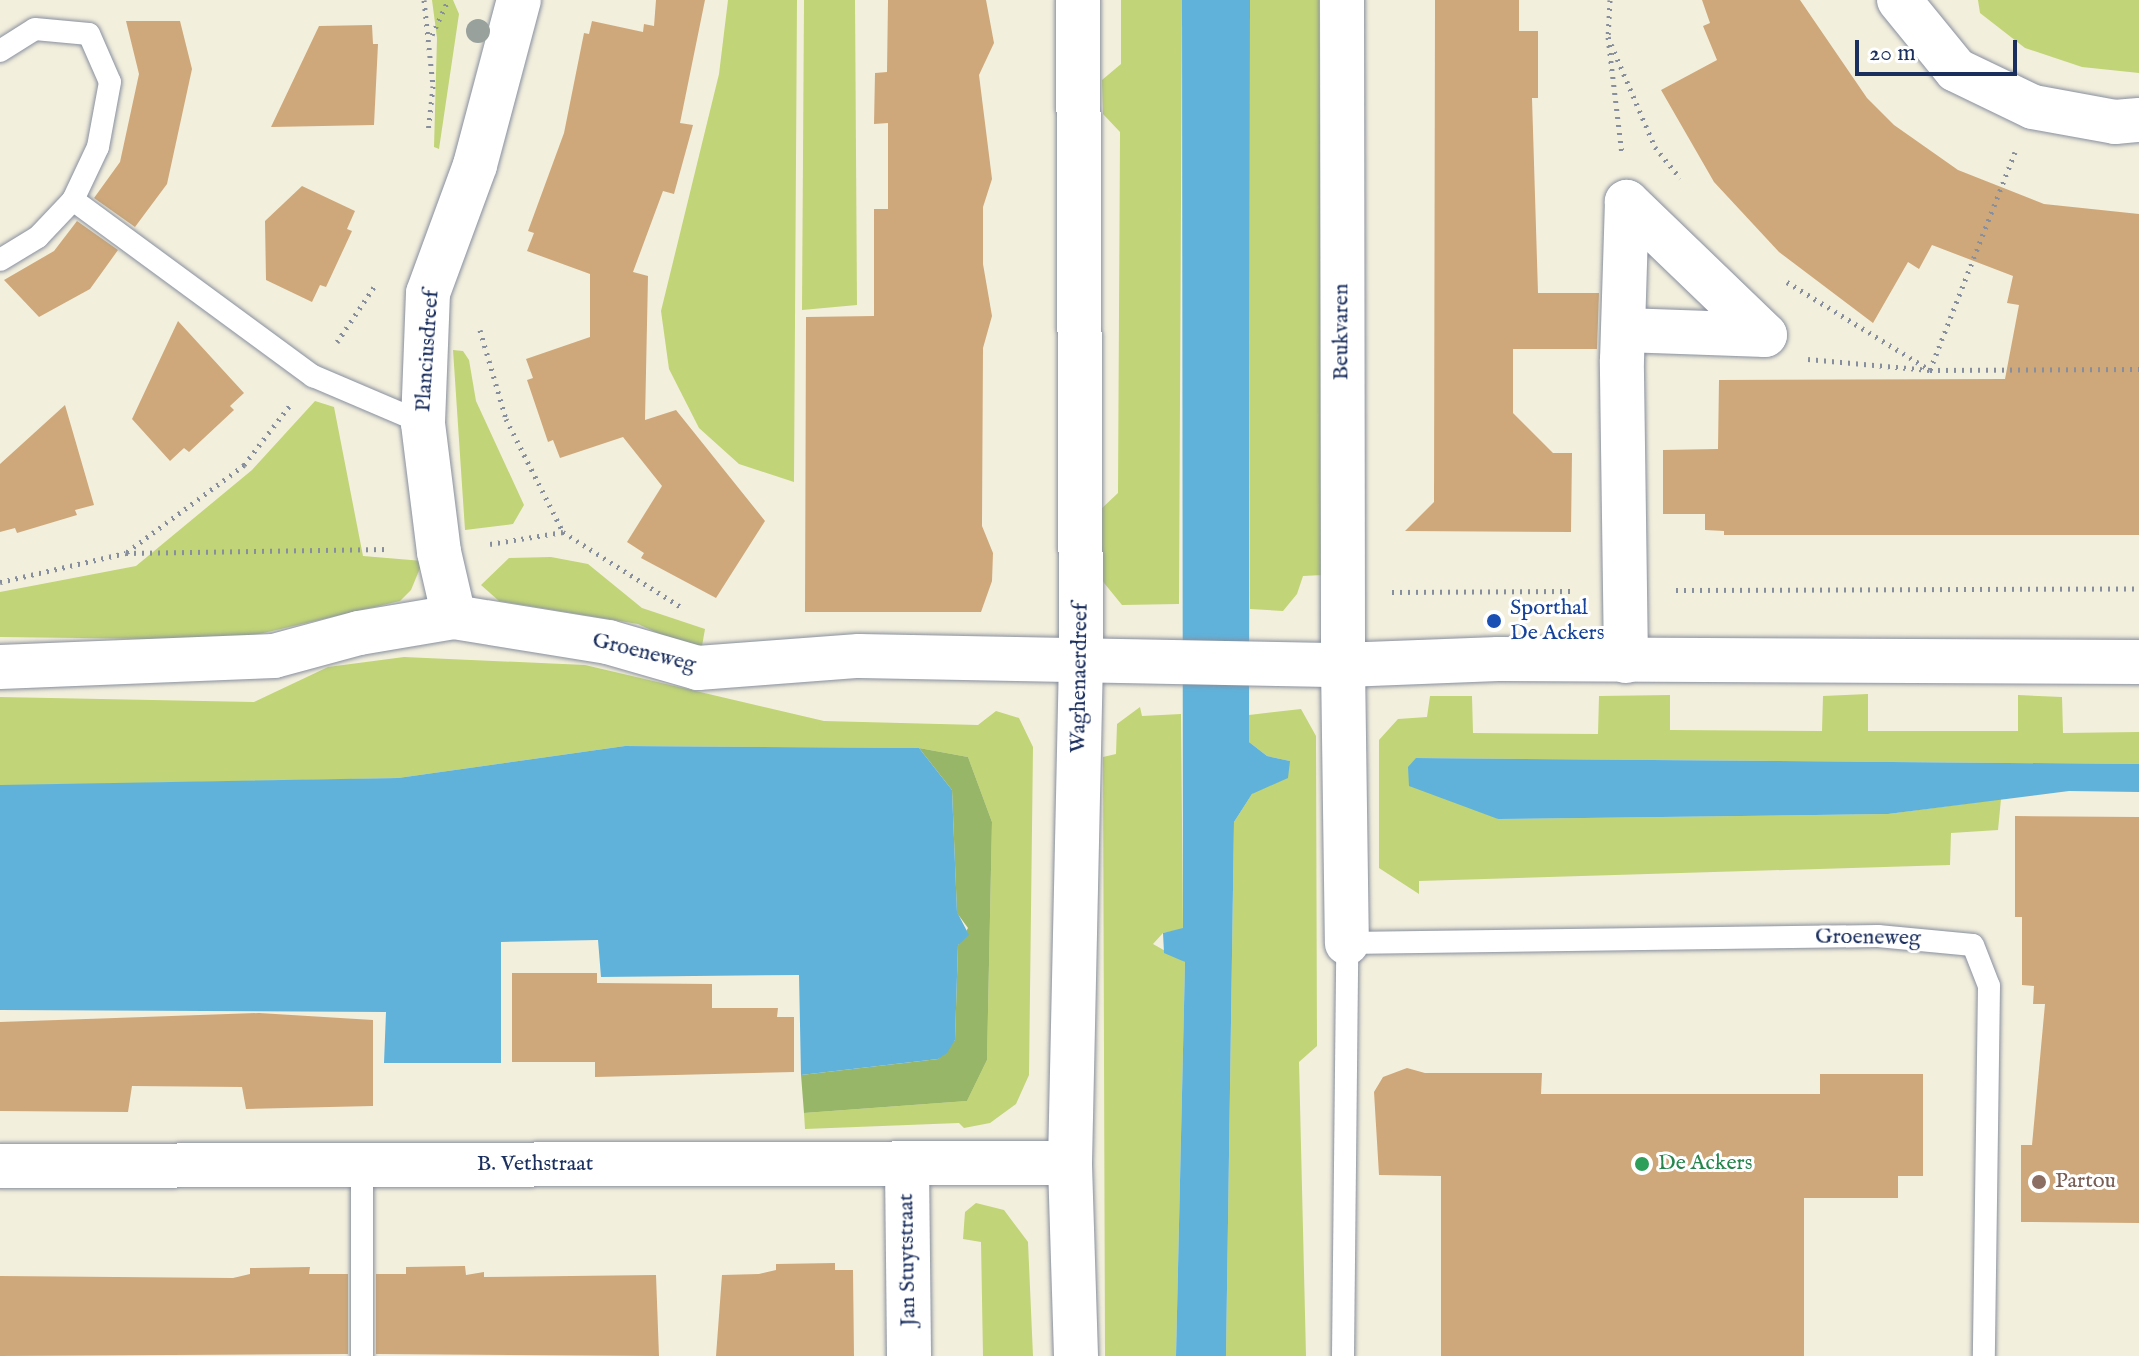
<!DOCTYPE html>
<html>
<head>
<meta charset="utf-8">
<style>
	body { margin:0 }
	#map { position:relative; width:2139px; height:1356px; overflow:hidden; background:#f3efdd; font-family:"IM FELL English",serif }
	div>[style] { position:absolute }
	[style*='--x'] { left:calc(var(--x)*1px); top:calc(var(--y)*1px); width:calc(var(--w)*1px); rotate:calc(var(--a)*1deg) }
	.green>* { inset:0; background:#c1d477 }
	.forest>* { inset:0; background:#98b668 }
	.water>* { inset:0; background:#60b2db }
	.building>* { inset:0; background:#cea87a }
	.path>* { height:5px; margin-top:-2.5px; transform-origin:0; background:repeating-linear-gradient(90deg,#878f9e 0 2px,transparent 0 8px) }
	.roads { filter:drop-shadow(0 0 2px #878f9e) drop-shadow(0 0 2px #878f9e) }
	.lane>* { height:22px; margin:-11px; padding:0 11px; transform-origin:11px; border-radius:11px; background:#fff }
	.street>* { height:44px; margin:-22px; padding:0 22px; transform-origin:22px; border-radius:22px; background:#fff }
	.secondary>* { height:44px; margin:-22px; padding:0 22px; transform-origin:22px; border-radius:22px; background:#fff }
	.trees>* { width:24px; height:24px; margin:-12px; border-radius:50%; background:#98a19c }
	.dots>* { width:22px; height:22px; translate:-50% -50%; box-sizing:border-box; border:4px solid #fff; border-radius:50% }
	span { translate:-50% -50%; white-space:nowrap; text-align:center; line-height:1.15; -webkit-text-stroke:6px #fff; paint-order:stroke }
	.street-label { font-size:22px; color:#1b2f5e }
	.transit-label { font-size:22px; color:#164399 }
	.left { translate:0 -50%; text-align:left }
	.leisure-label { font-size:22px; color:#27864d }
	.education-label { font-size:22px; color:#785e54 }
	.scale { position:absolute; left:1855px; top:40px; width:162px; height:36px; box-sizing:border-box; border:4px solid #1b2f5e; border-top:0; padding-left:10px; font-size:24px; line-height:28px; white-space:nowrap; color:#1b2f5e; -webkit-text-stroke:6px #fff; paint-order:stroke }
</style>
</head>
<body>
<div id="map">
	<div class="green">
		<div style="clip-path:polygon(432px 0,453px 0,459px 14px,439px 149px,434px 147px,437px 38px)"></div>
		<div style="clip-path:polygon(728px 0,797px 0,794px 482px,739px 464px,699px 428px,669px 369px,661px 311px,719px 74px)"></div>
		<div style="clip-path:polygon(804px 0,855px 0,857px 305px,802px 310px)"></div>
		<div style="clip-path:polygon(1121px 0,1182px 0,1179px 604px,1122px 605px,1100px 578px,1100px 510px,1118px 493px,1120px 132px,1103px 114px,1102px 80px,1121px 64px)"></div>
		<div style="clip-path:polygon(1250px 0,1319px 0,1323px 575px,1303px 576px,1297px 594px,1283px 611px,1250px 609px)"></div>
		<div style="clip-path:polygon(1978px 0,2139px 0,2139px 73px,2082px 67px,2025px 48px,1980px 13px)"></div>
		<div style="clip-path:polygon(453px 350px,463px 351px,469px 360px,476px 401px,524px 505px,513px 524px,465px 530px)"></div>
		<div style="clip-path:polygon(315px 401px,334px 407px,363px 556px,423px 561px,411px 590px,400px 601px,234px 640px,0 637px,0 592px,136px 566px,252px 470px)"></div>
		<div style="clip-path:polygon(551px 557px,588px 564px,642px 608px,705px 629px,702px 646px,677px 642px,638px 624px,499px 601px,481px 585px,509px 558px)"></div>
		<div style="clip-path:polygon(404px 657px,585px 665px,824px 721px,978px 725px,996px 711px,1019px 718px,1033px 747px,1029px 1075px,1016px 1104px,990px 1123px,964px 1128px,959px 1123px,805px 1129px,804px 1113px,967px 1101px,987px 1060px,992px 822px,968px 757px,919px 748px,625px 746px,398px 778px,0 786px,0 697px,254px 702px,328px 667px)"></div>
		<div style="clip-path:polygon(1868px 694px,1868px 731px,2018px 731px,2018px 695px,2062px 697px,2063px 733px,2139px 732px,2139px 764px,1416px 758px,1498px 819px,1888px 814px,2001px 799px,1998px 830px,1951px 833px,1950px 865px,1419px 881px,1419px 894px,1379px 868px,1379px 740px,1398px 719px,1427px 717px,1430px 696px,1472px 696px,1473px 733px,1598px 734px,1599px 696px,1670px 695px,1670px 730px,1822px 731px,1823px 696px)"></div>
		<div style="clip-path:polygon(1140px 707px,1142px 716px,1181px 714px,1183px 929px,1163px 933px,1153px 944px,1185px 962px,1176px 1356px,1105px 1356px,1103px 757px,1116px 754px,1117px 724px)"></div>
		<div style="clip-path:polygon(1301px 709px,1316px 736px,1317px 1046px,1299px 1062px,1306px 1356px,1226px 1356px,1234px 822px,1252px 794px,1290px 761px,1267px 756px,1249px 742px,1249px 715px)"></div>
		<div style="clip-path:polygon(976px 1203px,1004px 1210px,1028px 1242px,1033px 1356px,983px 1356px,981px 1242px,963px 1239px,965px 1212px)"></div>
	</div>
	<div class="forest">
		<div style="clip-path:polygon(919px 748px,968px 757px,992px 822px,987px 1060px,967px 1101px,804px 1113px,801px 1075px,938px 1059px,955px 1040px,958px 945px,968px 928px,957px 913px,952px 790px)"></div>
	</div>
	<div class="water">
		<div style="clip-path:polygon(1182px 0,1250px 0,1249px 742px,1267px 756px,1290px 761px,1288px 778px,1252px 794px,1234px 822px,1226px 1356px,1176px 1356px,1185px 962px,1164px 953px,1163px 933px,1183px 928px)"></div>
		<div style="clip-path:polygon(625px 746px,919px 748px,952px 790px,957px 912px,969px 935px,958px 945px,955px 1040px,947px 1053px,938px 1059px,801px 1075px,799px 975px,601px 977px,598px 940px,501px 942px,501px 1063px,384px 1063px,386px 1012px,0 1010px,0 785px,398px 778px)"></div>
		<div style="clip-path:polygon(1416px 758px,2139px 764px,2139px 792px,2069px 791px,1888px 814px,1498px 819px,1409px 786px,1408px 767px)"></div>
	</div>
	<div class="building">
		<div style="clip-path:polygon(656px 0,705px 0,680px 123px,693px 125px,674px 194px,663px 191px,633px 272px,648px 276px,645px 420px,676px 410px,765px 521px,716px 598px,641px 558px,644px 553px,627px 542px,662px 486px,623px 437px,560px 458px,553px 440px,548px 442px,527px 380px,533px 378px,526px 359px,590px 337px,590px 274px,527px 251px,534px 233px,528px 231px,564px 133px,584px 33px,589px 34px,592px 21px,643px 32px,644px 24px,654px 26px)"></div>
		<div style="clip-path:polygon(888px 0,986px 0,994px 43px,979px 75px,992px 179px,983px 207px,983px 264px,992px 316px,983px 348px,982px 526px,993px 553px,992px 581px,981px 612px,805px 612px,806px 317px,874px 316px,874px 209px,888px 209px,888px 123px,874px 124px,875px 73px,887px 72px)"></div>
		<div style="clip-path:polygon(1435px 0,1519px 0,1519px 31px,1538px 31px,1538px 98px,1532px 98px,1538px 293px,1599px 293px,1597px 349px,1513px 349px,1513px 413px,1553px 453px,1572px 453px,1571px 532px,1405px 531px,1434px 502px)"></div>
		<div style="clip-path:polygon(1702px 0,1800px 0,1867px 98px,1894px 125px,1958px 170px,2044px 204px,2139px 214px,2139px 535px,1724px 535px,1724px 531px,1705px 530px,1705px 514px,1663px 514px,1663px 450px,1718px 449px,1719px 380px,2005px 379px,2019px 305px,2007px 303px,2013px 276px,1932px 245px,1919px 269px,1908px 262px,1873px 323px,1779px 252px,1714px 182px,1661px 90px,1717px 60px,1703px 26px,1710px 23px)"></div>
		<div style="clip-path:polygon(126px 21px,180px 21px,192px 69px,167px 184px,135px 227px,94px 198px,120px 162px,139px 74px)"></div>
		<div style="clip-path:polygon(372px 25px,373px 44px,378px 44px,374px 125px,271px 127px,319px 26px)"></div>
		<div style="clip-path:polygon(302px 186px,355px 211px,347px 229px,352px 231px,326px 287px,320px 285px,312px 302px,266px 280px,265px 221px)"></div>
		<div style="clip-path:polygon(77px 221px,118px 250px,90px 289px,39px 317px,4px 280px,54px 251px)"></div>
		<div style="clip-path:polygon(178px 321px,244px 393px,230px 406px,234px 410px,189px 452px,184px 448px,170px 461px,132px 419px)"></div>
		<div style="clip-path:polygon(65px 405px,94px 505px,75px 510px,77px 515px,17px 533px,15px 528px,0 532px,0 464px)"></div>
		<div style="clip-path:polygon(2015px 816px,2139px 817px,2139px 1223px,2021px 1222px,2021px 1145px,2032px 1145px,2045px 1004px,2033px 1004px,2034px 986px,2022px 985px,2022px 917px,2015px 917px)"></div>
		<div style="clip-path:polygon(512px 973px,597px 973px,597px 983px,712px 984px,712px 1008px,778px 1008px,777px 1017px,794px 1017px,794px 1072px,595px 1077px,595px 1062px,512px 1062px)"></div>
		<div style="clip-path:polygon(259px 1013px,373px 1020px,373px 1106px,246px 1109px,242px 1087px,132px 1086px,128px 1112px,0 1111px,0 1022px)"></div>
		<div style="clip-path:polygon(1407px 1068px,1425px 1073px,1542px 1073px,1541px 1094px,1820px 1094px,1820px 1074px,1923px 1074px,1923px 1176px,1898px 1176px,1898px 1198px,1804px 1198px,1804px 1356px,1441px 1356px,1441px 1176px,1379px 1175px,1374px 1092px,1383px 1077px)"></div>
		<div style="clip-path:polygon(835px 1263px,835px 1270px,853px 1270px,854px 1356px,716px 1356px,722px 1275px,759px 1274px,776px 1270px,776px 1264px)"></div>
		<div style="clip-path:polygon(465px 1266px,466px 1275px,484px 1272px,484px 1277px,656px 1275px,659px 1356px,376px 1354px,376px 1274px,406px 1274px,406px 1267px)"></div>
		<div style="clip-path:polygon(310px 1267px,309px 1274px,348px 1274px,348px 1354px,0 1356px,0 1276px,233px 1278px,250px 1274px,250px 1268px)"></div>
	</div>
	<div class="path">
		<div style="--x:424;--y:0;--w:86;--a:84"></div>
		<div style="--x:433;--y:86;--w:47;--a:96.1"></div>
		<div style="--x:1610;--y:0;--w:37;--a:93"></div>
		<div style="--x:1608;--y:37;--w:118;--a:83.2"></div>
		<div style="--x:432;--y:35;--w:38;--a:-65"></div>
		<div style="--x:1608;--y:37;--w:120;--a:66.9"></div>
		<div style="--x:1655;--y:147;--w:40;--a:51"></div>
		<div style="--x:1787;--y:282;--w:168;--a:31.6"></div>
		<div style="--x:1930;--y:370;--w:234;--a:-68.7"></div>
		<div style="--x:480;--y:330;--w:93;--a:73.7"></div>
		<div style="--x:506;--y:419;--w:127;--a:63.2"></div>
		<div style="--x:337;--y:342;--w:70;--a:-56.1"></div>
		<div style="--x:1808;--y:359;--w:122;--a:5.2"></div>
		<div style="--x:1930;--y:370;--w:209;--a:-0.3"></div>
		<div style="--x:490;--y:544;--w:74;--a:-9.3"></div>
		<div style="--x:563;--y:532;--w:140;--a:32.4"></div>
		<div style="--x:127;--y:552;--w:146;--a:-36.6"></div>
		<div style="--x:244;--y:465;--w:76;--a:-52.5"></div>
		<div style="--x:0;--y:582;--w:129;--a:-13"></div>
		<div style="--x:126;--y:553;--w:262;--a:-0.9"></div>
		<div style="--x:1676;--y:590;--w:463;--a:-0.2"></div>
		<div style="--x:1392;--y:592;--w:182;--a:-0.3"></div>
	</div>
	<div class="roads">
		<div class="lane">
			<div style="--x:0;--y:51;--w:41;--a:-32.2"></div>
			<div style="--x:35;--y:29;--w:54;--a:5.3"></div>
			<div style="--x:89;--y:34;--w:52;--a:66.4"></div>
			<div style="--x:110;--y:82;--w:66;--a:100.5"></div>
			<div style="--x:98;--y:147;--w:59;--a:115.3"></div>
			<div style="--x:73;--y:200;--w:51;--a:133.4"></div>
			<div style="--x:38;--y:237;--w:44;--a:148.8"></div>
			<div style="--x:73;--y:200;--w:298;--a:36.3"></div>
			<div style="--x:313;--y:376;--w:120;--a:23.1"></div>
			<div style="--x:362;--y:1165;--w:191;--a:90"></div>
			<div style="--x:1343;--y:1356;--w:413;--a:-89.4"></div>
			<div style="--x:1347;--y:943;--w:531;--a:-0.76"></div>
			<div style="--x:1878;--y:936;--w:95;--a:5.4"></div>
			<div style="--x:1973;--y:945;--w:44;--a:68.7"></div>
			<div style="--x:1989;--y:986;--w:370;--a:90.8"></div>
		</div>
		<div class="street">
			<div style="--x:1078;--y:0;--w:659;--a:89.74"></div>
			<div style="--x:1899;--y:0;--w:90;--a:50.8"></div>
			<div style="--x:1956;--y:70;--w:85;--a:25.7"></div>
			<div style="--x:2033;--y:107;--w:83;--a:10.4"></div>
			<div style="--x:2115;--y:122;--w:24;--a:-5"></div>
			<div style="--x:1624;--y:330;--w:141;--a:2"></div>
			<div style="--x:1765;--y:335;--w:192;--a:-136.1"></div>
			<div style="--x:454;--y:617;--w:67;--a:-103"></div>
			<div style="--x:439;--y:552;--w:130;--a:-97.1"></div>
			<div style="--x:423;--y:423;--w:130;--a:-87.8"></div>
			<div style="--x:428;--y:293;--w:136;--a:-69.8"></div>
			<div style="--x:475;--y:165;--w:171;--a:-75.1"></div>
			<div style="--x:1626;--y:661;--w:301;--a:-90.8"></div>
			<div style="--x:1622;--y:360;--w:158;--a:-88.2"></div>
			<div style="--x:1343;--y:665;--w:278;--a:89.2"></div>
			<div style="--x:907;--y:1164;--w:192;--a:89.4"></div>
			<div style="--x:0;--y:1166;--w:1070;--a:-0.16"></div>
		</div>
		<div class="secondary">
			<div style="--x:1342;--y:0;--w:665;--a:89.91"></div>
			<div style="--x:0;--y:667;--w:274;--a:-2.3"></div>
			<div style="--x:274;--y:656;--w:88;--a:-15.1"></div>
			<div style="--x:359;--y:633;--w:96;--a:-9.6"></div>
			<div style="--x:454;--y:617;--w:156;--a:9.2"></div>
			<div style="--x:608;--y:642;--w:94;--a:16.1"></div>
			<div style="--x:698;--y:668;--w:161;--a:-4.3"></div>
			<div style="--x:859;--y:656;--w:484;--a:1.1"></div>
			<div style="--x:1343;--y:665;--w:155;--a:-2.2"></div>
			<div style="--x:1498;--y:659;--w:641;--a:0.27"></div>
			<div style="--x:1076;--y:1356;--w:193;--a:-91.8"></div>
			<div style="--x:1070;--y:1163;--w:504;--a:-88.75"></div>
		</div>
	</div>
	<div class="trees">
		<div style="left:478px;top:31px"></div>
	</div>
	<div class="dots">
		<div style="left:1494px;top:621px;background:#1a4fb4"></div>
		<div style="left:1642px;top:1164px;background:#2e9e5b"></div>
		<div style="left:2039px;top:1182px;background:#8d6e63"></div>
	</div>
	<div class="street-label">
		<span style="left:1342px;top:332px;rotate:-90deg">Beukvaren</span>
		<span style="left:428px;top:351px;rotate:-86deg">Planciusdreef</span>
		<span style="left:644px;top:653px;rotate:14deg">Groeneweg</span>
		<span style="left:1080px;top:678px;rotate:-89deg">Waghenaerdreef</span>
		<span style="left:1868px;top:938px;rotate:1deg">Groeneweg</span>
		<span style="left:535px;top:1165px">B. Vethstraat</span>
		<span style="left:908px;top:1260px;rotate:-91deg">Jan Stuytstraat</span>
	</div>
	<div class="transit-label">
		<span class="left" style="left:1510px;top:621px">Sporthal<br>De Ackers</span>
	</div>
	<div class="leisure-label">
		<span class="left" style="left:1658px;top:1164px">De Ackers</span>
	</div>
	<div class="education-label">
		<span class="left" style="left:2055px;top:1182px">Partou</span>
	</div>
	<div class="scale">20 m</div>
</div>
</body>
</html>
